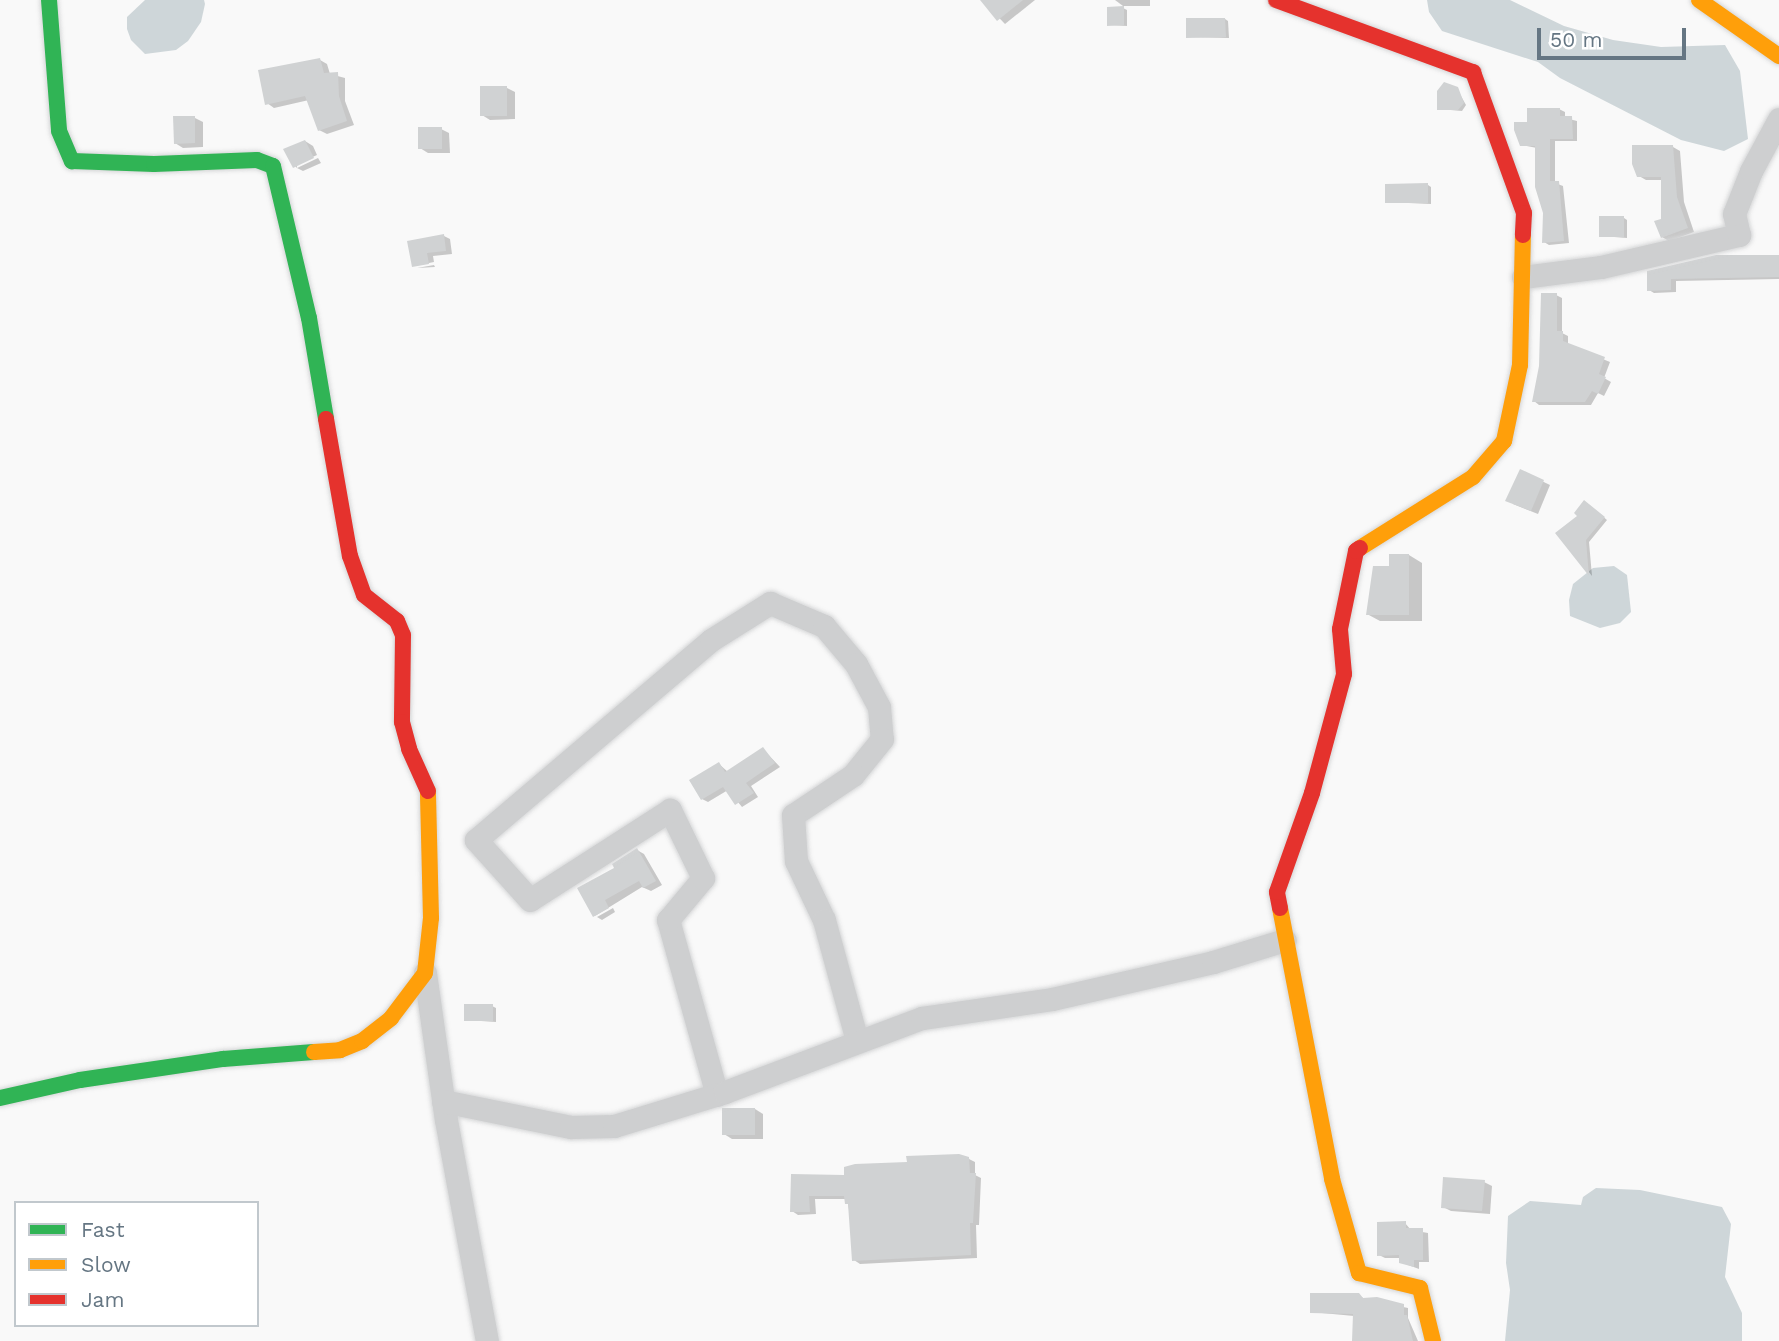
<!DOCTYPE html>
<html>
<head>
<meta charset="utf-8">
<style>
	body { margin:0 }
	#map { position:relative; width:1779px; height:1341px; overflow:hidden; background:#f9f9f9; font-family:"Work Sans",sans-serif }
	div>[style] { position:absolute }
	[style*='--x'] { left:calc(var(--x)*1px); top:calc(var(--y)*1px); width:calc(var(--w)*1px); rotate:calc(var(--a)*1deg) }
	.water>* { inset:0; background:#ced6d9 }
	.shadow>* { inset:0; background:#0003 }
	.building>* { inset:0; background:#d0d2d3 }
	.roads { filter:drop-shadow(0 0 2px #d5d6d7) drop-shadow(0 0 2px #d5d6d7) }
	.street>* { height:23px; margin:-11.5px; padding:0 11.5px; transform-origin:11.5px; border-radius:11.5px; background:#cecfd0 }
	.fast>* { height:16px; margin:-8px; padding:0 8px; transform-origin:8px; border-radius:8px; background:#30b455 }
	.slow>* { height:16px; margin:-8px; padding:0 8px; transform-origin:8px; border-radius:8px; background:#ff9f0a }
	.jam>* { height:16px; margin:-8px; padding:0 8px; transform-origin:8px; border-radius:8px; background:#e5322d }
	span { translate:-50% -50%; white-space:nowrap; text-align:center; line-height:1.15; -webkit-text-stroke:7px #fff; paint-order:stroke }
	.legend { position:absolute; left:14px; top:1201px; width:245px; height:126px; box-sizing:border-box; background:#fff; border:2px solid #c1c8cd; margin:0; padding:9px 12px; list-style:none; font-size:21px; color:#657683 }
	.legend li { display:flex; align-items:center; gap:14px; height:35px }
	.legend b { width:35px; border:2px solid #c1c8cd }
	.scale { position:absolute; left:1537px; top:28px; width:149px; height:32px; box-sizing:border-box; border:4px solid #657683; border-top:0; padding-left:9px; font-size:21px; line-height:24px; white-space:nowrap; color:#657683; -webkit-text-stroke:5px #fff; paint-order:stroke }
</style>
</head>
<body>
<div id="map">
	<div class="water">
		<div style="clip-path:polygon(145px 0,204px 0,205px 4px,201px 22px,188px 41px,176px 50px,145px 54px,131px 40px,127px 29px,127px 17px)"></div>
		<div style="clip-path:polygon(1427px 0,1510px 0,1564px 26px,1613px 40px,1661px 47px,1725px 45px,1740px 71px,1748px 139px,1724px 151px,1681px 140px,1560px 78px,1538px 62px,1442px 31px,1429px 12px)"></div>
		<div style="clip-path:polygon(1614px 566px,1627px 575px,1631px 612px,1620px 623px,1600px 628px,1570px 616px,1569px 600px,1573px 584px,1593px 568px)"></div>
		<div style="clip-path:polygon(1596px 1188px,1640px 1190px,1722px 1207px,1731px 1224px,1725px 1277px,1742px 1313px,1742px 1341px,1505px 1341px,1510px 1290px,1506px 1263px,1508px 1216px,1530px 1201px,1581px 1205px,1583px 1197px)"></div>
	</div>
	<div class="shadow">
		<div style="clip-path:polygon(982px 0,1035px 0,1005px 24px)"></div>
		<div style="clip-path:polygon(1115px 0,1150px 0,1150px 6px,1123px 6px)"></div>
		<div style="clip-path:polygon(1123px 8px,1127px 10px,1127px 26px,1109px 25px)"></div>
		<div style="clip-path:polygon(1225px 19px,1228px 21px,1229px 38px,1188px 37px)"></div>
		<div style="clip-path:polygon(320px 60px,327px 64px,330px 74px,345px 78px,345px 101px,354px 125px,327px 134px,319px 130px,309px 100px,274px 108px,267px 103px)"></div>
		<div style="clip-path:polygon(507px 88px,515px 92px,515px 119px,490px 120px,482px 115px)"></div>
		<div style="clip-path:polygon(1457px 89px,1466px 105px,1462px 111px,1439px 109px)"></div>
		<div style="clip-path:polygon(1559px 109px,1565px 112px,1565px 118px,1577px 121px,1577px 141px,1555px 141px,1555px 183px,1563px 186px,1569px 243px,1549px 245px,1544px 242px,1545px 213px,1537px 148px,1522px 145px,1529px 123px)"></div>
		<div style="clip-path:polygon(195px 118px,203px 122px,203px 147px,183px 148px,175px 143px)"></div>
		<div style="clip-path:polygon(441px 129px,449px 133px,450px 153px,428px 153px,420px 148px)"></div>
		<div style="clip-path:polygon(305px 141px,313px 146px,317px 155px,297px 164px,297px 168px,295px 166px)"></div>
		<div style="clip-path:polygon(1673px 147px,1680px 151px,1684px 202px,1694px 232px,1669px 241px,1662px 237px,1663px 180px,1646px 180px,1639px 176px)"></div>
		<div style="clip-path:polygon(318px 158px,321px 163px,303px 171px,297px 168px)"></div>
		<div style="clip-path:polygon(1428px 185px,1431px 187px,1431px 204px,1386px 202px)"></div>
		<div style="clip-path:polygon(1624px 218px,1627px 220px,1627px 238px,1601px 236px)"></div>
		<div style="clip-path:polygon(444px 236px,450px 239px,452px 254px,433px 256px,434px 262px,414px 266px)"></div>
		<div style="clip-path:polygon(1779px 255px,1779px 279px,1676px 281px,1676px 292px,1654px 293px,1649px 290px,1716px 257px)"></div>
		<div style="clip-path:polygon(434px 265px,435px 267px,417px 268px)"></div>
		<div style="clip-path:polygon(1556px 295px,1562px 298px,1562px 333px,1568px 336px,1568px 345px,1610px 362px,1604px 378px,1611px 382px,1604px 396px,1598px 393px,1591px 405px,1539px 405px,1534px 401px)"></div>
		<div style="clip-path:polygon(1521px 471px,1550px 485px,1538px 514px,1513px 504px)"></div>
		<div style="clip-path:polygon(1588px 504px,1607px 520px,1589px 542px,1592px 576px,1558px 533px,1578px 518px)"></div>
		<div style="clip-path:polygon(1391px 555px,1409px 555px,1422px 563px,1422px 621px,1380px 621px,1367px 614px,1391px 567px)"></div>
		<div style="clip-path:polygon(763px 749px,780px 767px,751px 786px,758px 797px,742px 807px,728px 790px,708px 802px,702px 799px,719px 764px,728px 772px)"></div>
		<div style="clip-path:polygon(637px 850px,644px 854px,662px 885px,651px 891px,642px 887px,595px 916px,617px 869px)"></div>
		<div style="clip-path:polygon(613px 908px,615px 912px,602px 920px,597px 917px)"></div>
		<div style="clip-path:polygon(492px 1006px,496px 1008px,496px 1022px,466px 1020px)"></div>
		<div style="clip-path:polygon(755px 1109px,763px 1114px,763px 1139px,732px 1139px,724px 1134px)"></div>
		<div style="clip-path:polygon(969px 1159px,975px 1162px,975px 1175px,981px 1178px,979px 1225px,976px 1225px,977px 1258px,860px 1264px,854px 1260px,853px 1231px,847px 1199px,815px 1199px,816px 1214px,798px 1215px,792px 1211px,792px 1176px,846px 1177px)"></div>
		<div style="clip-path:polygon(1484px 1182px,1492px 1186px,1490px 1214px,1451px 1211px,1443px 1207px)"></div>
		<div style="clip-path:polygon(1405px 1223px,1411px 1230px,1428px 1233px,1429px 1262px,1419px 1262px,1419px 1269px,1400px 1262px,1400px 1258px,1385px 1258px,1379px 1255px)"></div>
		<div style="clip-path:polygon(1358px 1295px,1365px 1299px,1408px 1308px,1408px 1318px,1418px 1341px,1354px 1341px,1354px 1316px,1311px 1312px)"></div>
	</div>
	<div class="building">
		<div style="clip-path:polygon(980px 0,1023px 0,997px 21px)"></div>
		<div style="clip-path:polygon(1124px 6px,1124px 25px,1107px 26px,1107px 7px)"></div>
		<div style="clip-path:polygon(1186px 18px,1225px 18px,1226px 37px,1186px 38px)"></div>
		<div style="clip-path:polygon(320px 58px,324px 73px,338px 72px,339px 96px,347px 121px,318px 131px,305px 96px,265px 105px,258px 70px)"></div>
		<div style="clip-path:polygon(1444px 82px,1458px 87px,1464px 103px,1458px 110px,1437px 110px,1437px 91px)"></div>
		<div style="clip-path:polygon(480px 86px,507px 86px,507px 116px,480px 116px)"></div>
		<div style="clip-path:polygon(1527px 108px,1560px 108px,1560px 116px,1572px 116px,1573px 139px,1550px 139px,1550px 181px,1559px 181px,1564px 241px,1542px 243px,1543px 213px,1535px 187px,1535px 146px,1520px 146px,1514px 130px,1514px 122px,1527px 122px)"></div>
		<div style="clip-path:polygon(173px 116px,195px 116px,195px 143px,174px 144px)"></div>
		<div style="clip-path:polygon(418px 127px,442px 127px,442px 149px,418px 149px)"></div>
		<div style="clip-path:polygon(305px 140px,314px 158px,293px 168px,283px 149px)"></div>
		<div style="clip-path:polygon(1632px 145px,1673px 145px,1677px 197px,1688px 228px,1661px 238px,1654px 221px,1661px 219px,1661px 177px,1637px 177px,1632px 164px)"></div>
		<div style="clip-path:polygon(1428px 183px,1428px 203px,1385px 203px,1385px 184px)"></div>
		<div style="clip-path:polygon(1599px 216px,1624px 216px,1624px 237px,1599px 237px)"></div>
		<div style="clip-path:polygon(444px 234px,446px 251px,427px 253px,429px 264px,412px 267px,407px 241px)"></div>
		<div style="clip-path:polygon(1716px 255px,1779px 255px,1779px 277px,1671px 279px,1671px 290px,1647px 291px,1647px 271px)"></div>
		<div style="clip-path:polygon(1541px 293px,1557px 293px,1557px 331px,1563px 331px,1563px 341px,1605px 357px,1599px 374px,1606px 377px,1598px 394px,1592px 391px,1585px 402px,1532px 402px,1539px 366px)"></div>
		<div style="clip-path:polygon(1520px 469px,1544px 480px,1531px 511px,1505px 501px)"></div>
		<div style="clip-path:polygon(1584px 500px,1605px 517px,1586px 540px,1589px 576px,1555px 533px,1577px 516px,1574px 513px)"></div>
		<div style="clip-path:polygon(1389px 554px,1409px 554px,1409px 615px,1366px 615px,1373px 566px,1389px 566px)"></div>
		<div style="clip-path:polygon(763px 747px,775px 763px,746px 783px,754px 793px,735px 805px,723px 787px,701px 800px,689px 780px,719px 762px,725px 772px)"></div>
		<div style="clip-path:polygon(637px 848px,656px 881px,643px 888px,639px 881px,605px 900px,609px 908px,593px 917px,577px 888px,614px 868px,612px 864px)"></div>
		<div style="clip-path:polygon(464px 1004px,493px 1004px,493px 1021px,464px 1021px)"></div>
		<div style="clip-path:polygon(722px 1108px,755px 1108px,755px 1135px,722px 1135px)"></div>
		<div style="clip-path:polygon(959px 1154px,969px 1157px,970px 1173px,976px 1173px,973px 1223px,970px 1223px,971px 1255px,852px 1261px,848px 1204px,845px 1204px,844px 1196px,809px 1196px,810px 1212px,790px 1212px,791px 1174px,844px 1175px,844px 1167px,855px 1164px,907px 1162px,906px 1156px)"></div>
		<div style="clip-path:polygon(1443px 1177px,1485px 1180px,1482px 1211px,1441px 1208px)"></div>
		<div style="clip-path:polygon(1406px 1221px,1406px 1228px,1423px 1228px,1423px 1260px,1414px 1260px,1414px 1267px,1399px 1263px,1399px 1255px,1377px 1256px,1377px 1222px)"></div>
		<div style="clip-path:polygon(1310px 1293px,1359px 1293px,1363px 1298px,1377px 1297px,1404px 1304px,1404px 1315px,1407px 1315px,1413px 1341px,1352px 1341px,1353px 1314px,1310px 1313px)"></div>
	</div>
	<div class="roads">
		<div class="street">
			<div style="--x:1523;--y:277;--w:79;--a:-7.3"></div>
			<div style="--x:1601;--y:267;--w:142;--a:-13.1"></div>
			<div style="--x:1739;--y:235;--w:22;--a:-103"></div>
			<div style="--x:1734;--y:214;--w:46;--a:-68.4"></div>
			<div style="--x:1751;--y:171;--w:59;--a:-61.7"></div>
			<div style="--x:425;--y:973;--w:148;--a:81.9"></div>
			<div style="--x:446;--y:1120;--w:225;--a:79.5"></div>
			<div style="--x:717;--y:1095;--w:182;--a:-105.6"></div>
			<div style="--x:668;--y:920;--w:55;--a:-50.2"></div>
			<div style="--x:703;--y:878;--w:76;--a:-115.9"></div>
			<div style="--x:670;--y:810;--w:166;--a:147.3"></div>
			<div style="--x:530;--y:900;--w:81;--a:-132"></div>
			<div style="--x:476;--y:840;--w:309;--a:-40.4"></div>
			<div style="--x:711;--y:640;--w:70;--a:-32.1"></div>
			<div style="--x:770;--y:603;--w:59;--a:23.1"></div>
			<div style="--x:824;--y:626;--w:50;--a:49.9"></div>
			<div style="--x:856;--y:664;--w:49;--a:61.9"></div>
			<div style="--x:879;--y:707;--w:32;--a:85"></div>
			<div style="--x:882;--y:739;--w:46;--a:128.9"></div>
			<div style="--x:853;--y:775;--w:72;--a:146.3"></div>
			<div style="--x:793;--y:815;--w:46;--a:86.3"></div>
			<div style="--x:796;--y:861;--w:65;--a:64.6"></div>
			<div style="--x:824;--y:920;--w:125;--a:74.7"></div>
			<div style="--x:443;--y:1101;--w:131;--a:11.5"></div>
			<div style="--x:571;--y:1127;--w:43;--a:-1.3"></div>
			<div style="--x:614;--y:1126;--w:116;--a:-17"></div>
			<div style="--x:725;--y:1092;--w:210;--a:-20.6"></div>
			<div style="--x:922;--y:1018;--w:131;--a:-8.3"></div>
			<div style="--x:1052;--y:999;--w:165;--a:-12.9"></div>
			<div style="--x:1213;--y:962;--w:75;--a:-17"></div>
		</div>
		<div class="fast">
			<div style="--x:49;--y:0;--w:131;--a:85.6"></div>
			<div style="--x:59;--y:131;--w:33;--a:67"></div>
			<div style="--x:72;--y:161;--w:82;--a:2.1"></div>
			<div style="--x:154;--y:164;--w:103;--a:-2.2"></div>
			<div style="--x:257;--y:160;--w:17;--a:21"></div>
			<div style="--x:273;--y:166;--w:156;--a:76.7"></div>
			<div style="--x:309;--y:318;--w:102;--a:80.4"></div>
			<div style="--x:0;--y:1098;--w:82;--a:-12.7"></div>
			<div style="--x:80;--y:1080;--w:145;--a:-8.4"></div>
			<div style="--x:223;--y:1059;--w:91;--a:-4.4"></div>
		</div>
		<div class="slow">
			<div style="--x:1699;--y:0;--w:98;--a:35"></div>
			<div style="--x:1360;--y:548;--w:133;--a:-32.1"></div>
			<div style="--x:1473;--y:477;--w:48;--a:-49.3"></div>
			<div style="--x:1504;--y:441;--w:78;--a:-78.1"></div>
			<div style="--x:1520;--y:365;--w:130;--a:-88.7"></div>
			<div style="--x:1280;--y:908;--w:276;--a:79.1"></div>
			<div style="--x:1332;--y:1179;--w:98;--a:74"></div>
			<div style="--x:1359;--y:1273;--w:63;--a:13.8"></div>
			<div style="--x:1420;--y:1288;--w:55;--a:76.2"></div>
			<div style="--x:314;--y:1052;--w:26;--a:-4"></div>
			<div style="--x:340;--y:1050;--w:24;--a:-22"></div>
			<div style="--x:362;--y:1041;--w:37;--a:-38"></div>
			<div style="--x:391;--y:1018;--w:56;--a:-52.9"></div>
			<div style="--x:425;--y:973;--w:55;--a:-83.8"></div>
			<div style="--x:431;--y:918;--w:127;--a:-91.4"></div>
		</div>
		<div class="jam">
			<div style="--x:1276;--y:0;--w:210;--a:20.1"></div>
			<div style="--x:1473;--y:72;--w:150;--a:70.1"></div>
			<div style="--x:1524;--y:213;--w:22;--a:93"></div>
			<div style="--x:326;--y:419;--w:139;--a:80.1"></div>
			<div style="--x:350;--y:556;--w:41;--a:70.3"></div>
			<div style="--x:364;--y:595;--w:42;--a:38.2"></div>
			<div style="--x:397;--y:621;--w:15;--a:67"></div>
			<div style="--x:403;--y:635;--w:87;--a:90.7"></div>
			<div style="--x:402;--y:722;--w:28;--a:75"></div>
			<div style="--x:409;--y:749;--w:46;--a:65.7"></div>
			<div style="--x:1280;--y:908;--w:16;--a:-101"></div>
			<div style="--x:1277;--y:892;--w:105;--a:-70.5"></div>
			<div style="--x:1312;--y:793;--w:123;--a:-74.9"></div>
			<div style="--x:1344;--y:674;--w:45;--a:-95.1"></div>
			<div style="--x:1340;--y:629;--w:80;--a:-78.4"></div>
			<div style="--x:1356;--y:551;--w:5;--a:-37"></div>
		</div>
	</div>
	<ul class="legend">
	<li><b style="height:9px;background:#30b455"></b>Fast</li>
	<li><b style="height:9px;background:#ff9f0a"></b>Slow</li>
	<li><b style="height:9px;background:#e5322d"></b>Jam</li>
	</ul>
	<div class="scale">50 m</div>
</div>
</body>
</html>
